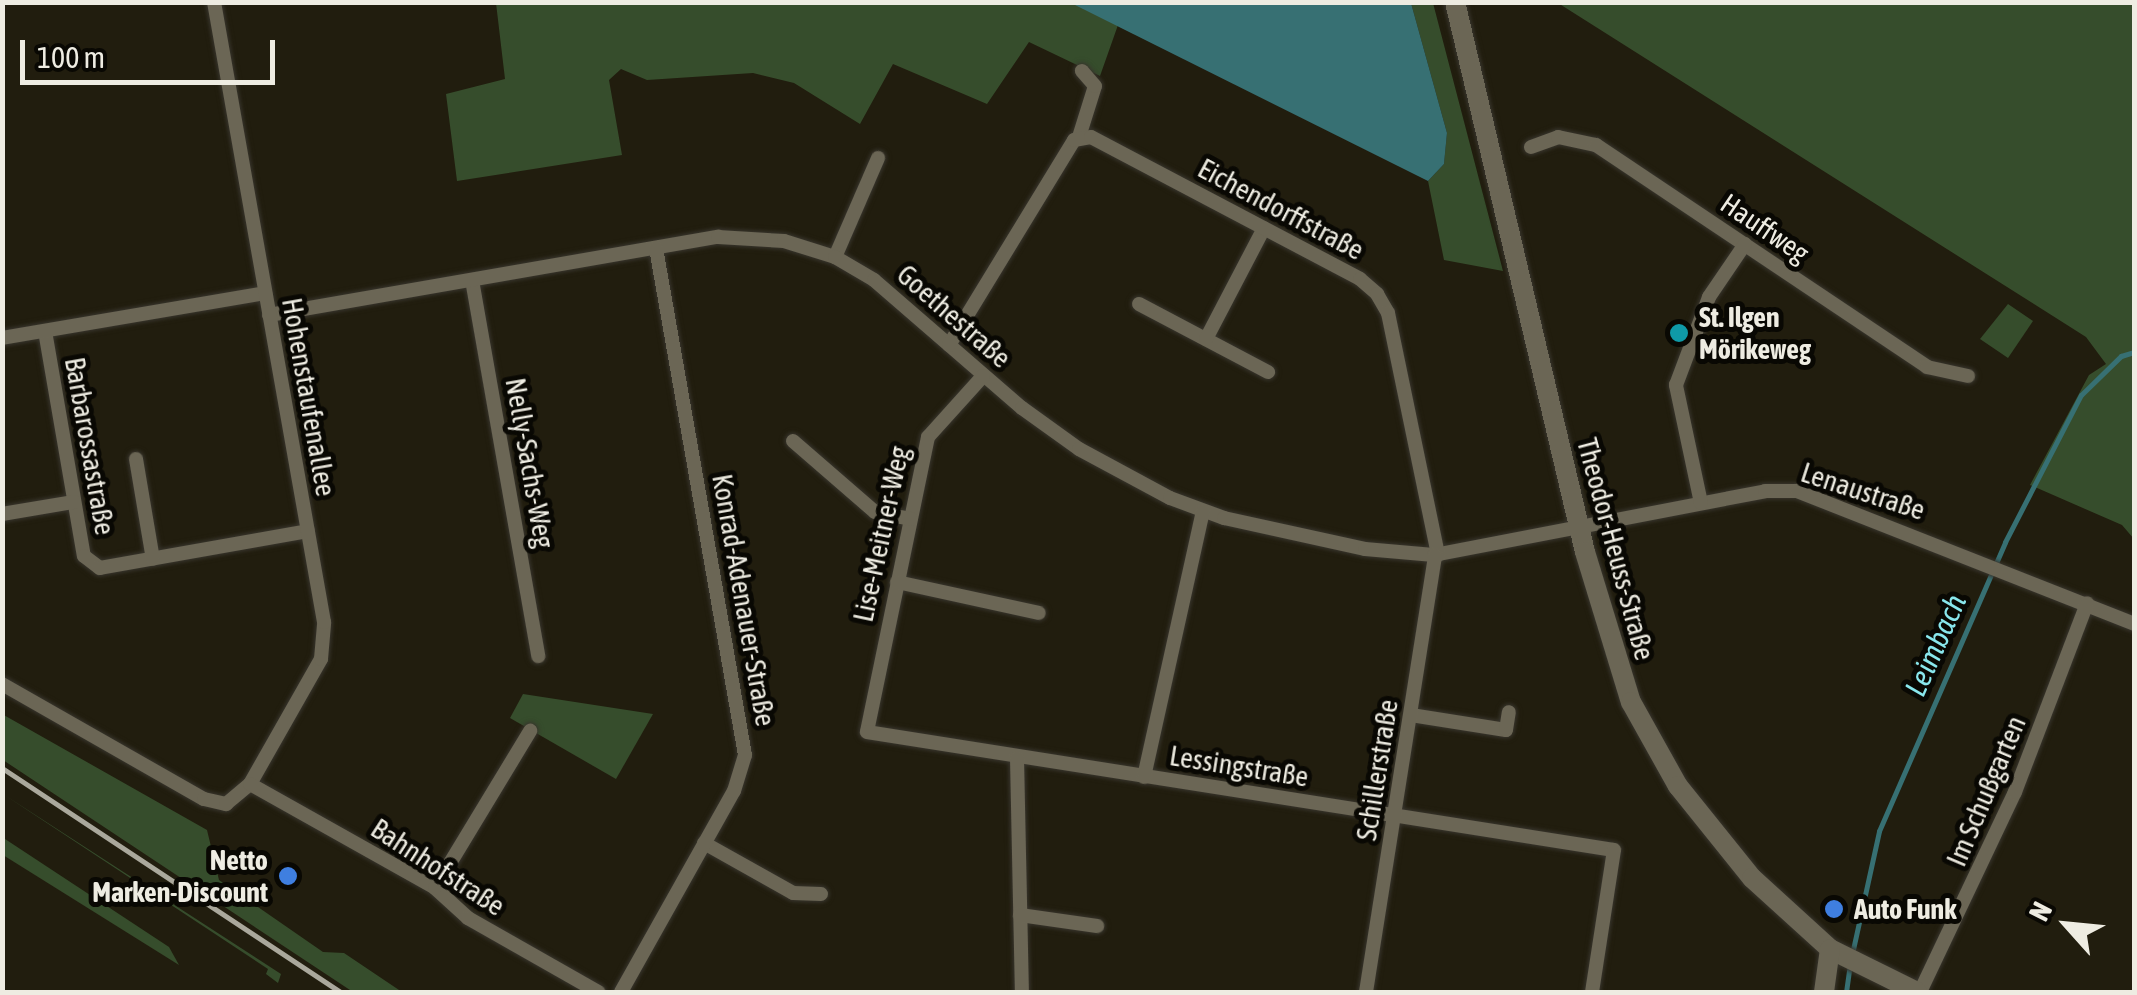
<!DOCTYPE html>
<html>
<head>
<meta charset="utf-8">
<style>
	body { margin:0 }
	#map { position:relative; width:2137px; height:995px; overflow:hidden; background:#211d0e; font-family:"Asap Condensed",sans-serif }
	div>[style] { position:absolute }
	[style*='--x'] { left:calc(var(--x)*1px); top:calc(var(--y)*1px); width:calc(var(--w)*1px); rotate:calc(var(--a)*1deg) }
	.green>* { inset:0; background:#364d2c }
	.water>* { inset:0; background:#377073 }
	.stream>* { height:5px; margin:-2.5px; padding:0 2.5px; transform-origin:2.5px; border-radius:2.5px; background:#377073 }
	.roads { filter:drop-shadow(0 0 2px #38352d) drop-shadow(0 0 2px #38352d) }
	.street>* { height:14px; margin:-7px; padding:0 7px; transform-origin:7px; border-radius:7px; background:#6b6655 }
	.secondary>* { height:20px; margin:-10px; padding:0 10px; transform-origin:10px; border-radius:10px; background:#6b6655 }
	.rail>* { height:5px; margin:-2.5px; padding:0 2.5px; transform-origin:2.5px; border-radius:2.5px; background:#aaa89c }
	.dots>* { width:28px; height:28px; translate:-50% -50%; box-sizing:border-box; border:5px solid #090803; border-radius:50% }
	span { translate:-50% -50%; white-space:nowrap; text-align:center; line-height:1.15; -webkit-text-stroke:10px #090803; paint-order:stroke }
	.street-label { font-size:28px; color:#eeece2 }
	.poi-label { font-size:28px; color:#eeece2; font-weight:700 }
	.left { translate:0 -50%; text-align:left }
	.right { translate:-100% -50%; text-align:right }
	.water-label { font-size:30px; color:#89e7ed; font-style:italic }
	.frame { position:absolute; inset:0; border:5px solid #eeece2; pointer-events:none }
	.north { position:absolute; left:2017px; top:875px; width:100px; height:100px; -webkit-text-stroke:8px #090803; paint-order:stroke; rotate:297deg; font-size:28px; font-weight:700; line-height:40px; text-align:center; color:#eeece2 }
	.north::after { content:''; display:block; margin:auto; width:35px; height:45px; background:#eeece2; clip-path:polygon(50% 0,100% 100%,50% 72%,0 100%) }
	.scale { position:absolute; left:20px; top:40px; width:255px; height:45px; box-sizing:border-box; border:5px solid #eeece2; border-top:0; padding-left:12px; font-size:30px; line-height:35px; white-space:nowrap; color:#eeece2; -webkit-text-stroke:8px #090803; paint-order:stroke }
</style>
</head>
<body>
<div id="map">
	<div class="green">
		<div style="clip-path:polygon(1071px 2px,1118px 25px,1100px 76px,1029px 42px,987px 104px,893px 64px,860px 124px,794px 83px,753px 73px,647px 80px,621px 69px,609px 80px,622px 155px,457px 181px,446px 94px,505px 79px,496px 3px)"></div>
		<div style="clip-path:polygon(1411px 3px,1433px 3px,1503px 271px,1444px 260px,1428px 181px,1444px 164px,1447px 133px)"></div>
		<div style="clip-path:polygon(1558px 3px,2134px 3px,2134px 539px,2122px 525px,2030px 485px,2089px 375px,2106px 364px,2086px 337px)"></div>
		<div style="clip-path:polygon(2008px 304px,2033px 321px,2008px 358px,1980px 339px)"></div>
		<div style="clip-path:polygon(523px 694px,653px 714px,616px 779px,510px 718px)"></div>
		<div style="clip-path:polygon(2px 714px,207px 830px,219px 880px,323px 952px,344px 953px,402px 992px,353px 992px,3px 760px)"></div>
		<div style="clip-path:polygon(3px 794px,281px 974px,278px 983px,266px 974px,268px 969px)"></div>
		<div style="clip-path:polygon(2px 837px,169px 947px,179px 965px,3px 855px)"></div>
	</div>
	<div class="water">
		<div style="clip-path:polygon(1071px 3px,1411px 3px,1447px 133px,1444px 164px,1428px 181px)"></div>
	</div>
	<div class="stream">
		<div style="--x:1852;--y:954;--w:126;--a:-77.6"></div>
		<div style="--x:1879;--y:831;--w:315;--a:-66.4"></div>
		<div style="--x:2005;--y:542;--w:165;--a:-62.7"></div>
		<div style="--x:2081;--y:395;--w:56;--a:-44.3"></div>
		<div style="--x:2121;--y:356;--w:14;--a:-17"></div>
		<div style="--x:1846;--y:992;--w:27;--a:-82"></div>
	</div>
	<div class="roads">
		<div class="street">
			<div style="--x:1079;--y:137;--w:53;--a:-72.6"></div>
			<div style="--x:1095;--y:86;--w:20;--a:-131"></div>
			<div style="--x:1531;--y:147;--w:29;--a:-20"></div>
			<div style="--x:1558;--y:137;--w:39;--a:12"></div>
			<div style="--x:1596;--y:145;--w:399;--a:33.8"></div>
			<div style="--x:1927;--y:367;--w:42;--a:12.4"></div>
			<div style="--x:835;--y:257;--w:108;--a:-66.5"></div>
			<div style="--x:472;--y:280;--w:382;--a:80"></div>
			<div style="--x:1139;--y:304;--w:146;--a:27.8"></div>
			<div style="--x:269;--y:315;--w:456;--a:-9.9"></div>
			<div style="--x:718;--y:237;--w:66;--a:3.5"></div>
			<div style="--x:784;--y:241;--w:53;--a:17.4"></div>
			<div style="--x:835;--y:257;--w:45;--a:30.5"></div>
			<div style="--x:874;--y:280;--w:196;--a:40.9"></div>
			<div style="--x:1022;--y:408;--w:70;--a:35.7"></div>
			<div style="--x:1079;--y:449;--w:103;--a:28.3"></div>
			<div style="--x:1170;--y:498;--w:58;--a:20.3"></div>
			<div style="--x:1224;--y:518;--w:144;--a:12.4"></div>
			<div style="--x:1365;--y:549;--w:69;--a:5"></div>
			<div style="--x:1434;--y:555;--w:337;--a:-10.9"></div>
			<div style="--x:1765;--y:491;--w:32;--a:0"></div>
			<div style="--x:1797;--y:491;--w:362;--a:21.5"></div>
			<div style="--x:45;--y:331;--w:228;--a:80.2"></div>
			<div style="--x:84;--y:556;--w:20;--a:37"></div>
			<div style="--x:100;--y:568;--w:211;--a:-10.1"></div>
			<div style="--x:2;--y:338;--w:267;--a:-9.7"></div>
			<div style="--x:1206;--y:339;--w:125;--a:-62.4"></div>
			<div style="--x:949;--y:345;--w:240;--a:-58.6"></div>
			<div style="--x:1074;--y:140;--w:17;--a:-10"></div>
			<div style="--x:1091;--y:137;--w:304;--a:27.8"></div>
			<div style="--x:1360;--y:279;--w:23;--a:41"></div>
			<div style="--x:1377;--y:294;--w:22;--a:60"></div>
			<div style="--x:1388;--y:313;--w:247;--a:78.3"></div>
			<div style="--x:983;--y:376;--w:82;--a:132"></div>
			<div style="--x:928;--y:437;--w:301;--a:101.7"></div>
			<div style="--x:867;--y:732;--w:756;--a:8.98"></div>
			<div style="--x:1614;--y:850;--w:144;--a:98.8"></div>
			<div style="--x:793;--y:441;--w:108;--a:40.9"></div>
			<div style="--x:875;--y:512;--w:36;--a:11"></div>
			<div style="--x:136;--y:459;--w:101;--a:80.4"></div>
			<div style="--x:1701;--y:503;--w:121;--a:-102"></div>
			<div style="--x:1676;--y:385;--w:94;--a:-69.4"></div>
			<div style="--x:1709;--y:297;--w:64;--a:-55.8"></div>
			<div style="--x:2;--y:514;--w:73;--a:-9.5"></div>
			<div style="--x:897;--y:582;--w:145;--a:12.3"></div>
			<div style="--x:2;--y:684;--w:232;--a:29.7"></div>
			<div style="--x:204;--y:799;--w:23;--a:13"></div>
			<div style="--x:226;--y:804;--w:31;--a:-40"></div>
			<div style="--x:250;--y:784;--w:144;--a:-60.4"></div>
			<div style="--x:321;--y:659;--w:37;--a:-85"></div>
			<div style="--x:324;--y:622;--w:630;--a:-100.06"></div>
			<div style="--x:1411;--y:715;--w:96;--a:9"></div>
			<div style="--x:1506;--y:730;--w:18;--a:-81"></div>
			<div style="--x:1017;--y:758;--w:234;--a:88.8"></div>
			<div style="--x:1144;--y:777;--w:272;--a:-77.5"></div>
			<div style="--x:250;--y:784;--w:212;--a:29.3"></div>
			<div style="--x:435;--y:888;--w:45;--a:42.3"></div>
			<div style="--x:468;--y:918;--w:150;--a:29.6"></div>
			<div style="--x:704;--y:843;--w:102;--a:29.3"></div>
			<div style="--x:793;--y:893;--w:28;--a:2"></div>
			<div style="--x:435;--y:888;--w:184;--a:-58.8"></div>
			<div style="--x:1020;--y:915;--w:78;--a:8.1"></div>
			<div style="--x:621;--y:992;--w:231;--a:-60.7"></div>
			<div style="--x:734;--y:791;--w:38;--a:-73"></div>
			<div style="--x:745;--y:755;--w:515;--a:-99.96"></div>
			<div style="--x:1366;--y:992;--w:442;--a:-81"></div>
			<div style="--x:1920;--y:992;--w:221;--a:-64.6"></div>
			<div style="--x:2015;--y:792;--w:202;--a:-69.1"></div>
		</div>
		<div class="secondary">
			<div style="--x:1455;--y:2;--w:565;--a:76.7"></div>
			<div style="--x:1585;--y:552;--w:157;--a:73"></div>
			<div style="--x:1631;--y:702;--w:96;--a:60.8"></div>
			<div style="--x:1678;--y:786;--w:118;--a:51.2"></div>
			<div style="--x:1752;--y:878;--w:105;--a:42.3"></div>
			<div style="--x:1830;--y:949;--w:97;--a:26.3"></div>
			<div style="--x:1824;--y:992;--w:43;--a:-82.1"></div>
		</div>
	</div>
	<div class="rail">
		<div style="--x:2;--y:768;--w:406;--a:33.5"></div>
	</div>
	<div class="dots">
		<div style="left:1679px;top:333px;background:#0f9aa8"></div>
		<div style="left:288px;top:876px;background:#3f7fe0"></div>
		<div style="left:1834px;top:909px;background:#3f7fe0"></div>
	</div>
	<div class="street-label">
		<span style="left:1281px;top:209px;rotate:28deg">Eichendorffstraße</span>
		<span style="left:1765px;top:228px;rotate:34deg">Hauffweg</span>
		<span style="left:954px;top:316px;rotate:41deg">Goethestraße</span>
		<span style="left:309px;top:397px;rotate:80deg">Hohenstaufenallee</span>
		<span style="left:90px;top:446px;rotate:80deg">Barbarossastraße</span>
		<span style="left:530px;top:463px;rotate:80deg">Nelly-Sachs-Weg</span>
		<span style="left:1863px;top:491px;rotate:18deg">Lenaustraße</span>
		<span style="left:881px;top:534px;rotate:-78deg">Lise-Meitner-Weg</span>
		<span style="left:1616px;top:549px;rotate:75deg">Theodor-Heuss-Straße</span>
		<span style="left:744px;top:600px;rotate:80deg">Konrad-Adenauer-Straße</span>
		<span style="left:1239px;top:766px;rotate:9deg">Lessingstraße</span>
		<span style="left:1377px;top:770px;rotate:-81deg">Schillerstraße</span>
		<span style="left:1986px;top:791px;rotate:-67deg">Im Schußgarten</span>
		<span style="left:438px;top:867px;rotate:33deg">Bahnhofstraße</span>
	</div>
	<div class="poi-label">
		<span class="left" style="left:1699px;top:333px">St. Ilgen<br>Mörikeweg</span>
		<span class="right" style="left:268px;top:876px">Netto<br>Marken-Discount</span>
		<span class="left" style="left:1854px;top:909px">Auto Funk</span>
	</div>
	<div class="water-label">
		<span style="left:1935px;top:645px;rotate:-66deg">Leimbach</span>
	</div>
	<div class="frame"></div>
	<div class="north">N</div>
	<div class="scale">100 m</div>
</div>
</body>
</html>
